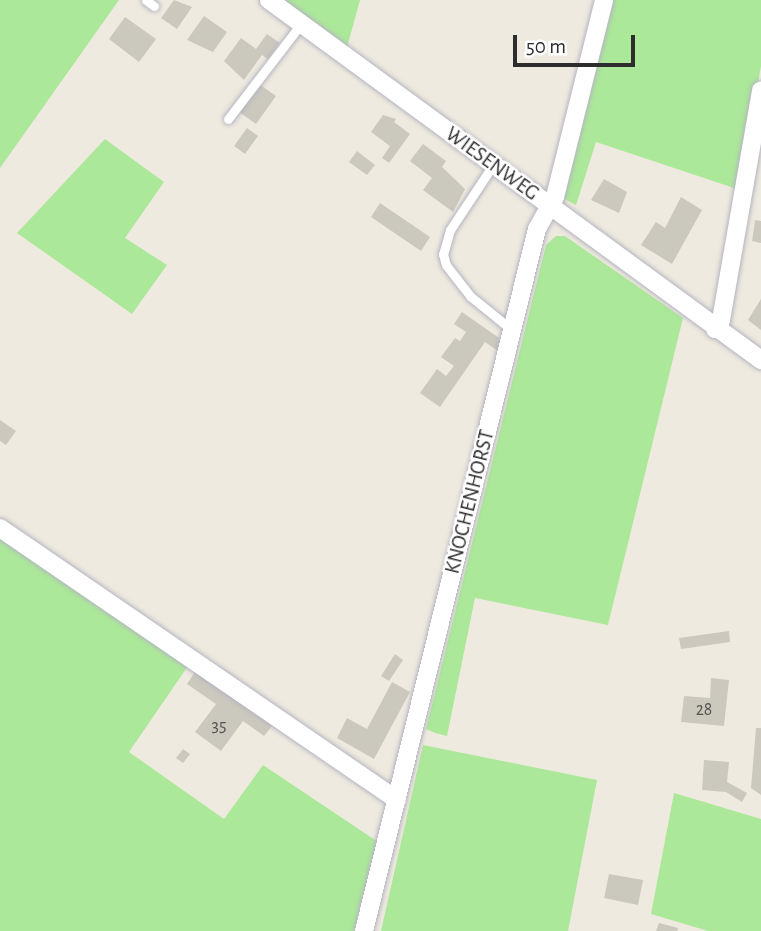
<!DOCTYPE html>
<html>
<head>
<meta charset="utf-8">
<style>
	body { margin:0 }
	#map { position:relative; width:761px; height:931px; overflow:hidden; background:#efeadf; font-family:"Alegreya Sans",sans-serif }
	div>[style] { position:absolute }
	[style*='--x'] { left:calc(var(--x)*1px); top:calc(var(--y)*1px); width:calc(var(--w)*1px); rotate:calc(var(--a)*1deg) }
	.green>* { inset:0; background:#ace899 }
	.building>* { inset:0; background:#cbc8be }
	.roads { filter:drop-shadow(0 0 2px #b3b4c1) drop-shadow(0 0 2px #b3b4c1) }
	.lane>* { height:9px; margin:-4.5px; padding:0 4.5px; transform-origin:4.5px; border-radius:4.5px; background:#fff }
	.street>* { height:18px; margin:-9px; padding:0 9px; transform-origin:9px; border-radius:9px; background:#fff }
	span { translate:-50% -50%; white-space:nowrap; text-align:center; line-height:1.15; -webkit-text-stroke:5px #fff; paint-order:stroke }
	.number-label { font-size:18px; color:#545451 }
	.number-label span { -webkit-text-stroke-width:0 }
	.street-label { font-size:21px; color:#2d2d2d }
	.scale { position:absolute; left:513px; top:35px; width:122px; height:32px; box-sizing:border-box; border:4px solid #2d2d2d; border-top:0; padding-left:9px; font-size:21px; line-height:24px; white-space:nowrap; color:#2d2d2d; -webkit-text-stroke:5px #fff; paint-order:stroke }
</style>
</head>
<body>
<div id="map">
	<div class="green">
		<div style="clip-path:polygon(0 0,119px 0,0 168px)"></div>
		<div style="clip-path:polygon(280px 0,360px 0,346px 51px)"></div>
		<div style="clip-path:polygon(608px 0,761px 0,761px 66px,740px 190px,596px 142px,576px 205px,561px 197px)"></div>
		<div style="clip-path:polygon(105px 139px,164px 182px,125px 238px,167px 265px,132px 314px,17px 233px)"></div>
		<div style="clip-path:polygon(556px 236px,565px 236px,683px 318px,608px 625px,475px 598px,447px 736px,435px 733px,426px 729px,546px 245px)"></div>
		<div style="clip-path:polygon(0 538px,190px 663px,129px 752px,224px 819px,263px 765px,378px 842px,354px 931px,0 931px)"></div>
		<div style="clip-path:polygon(423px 745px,597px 780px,568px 931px,381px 931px)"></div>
		<div style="clip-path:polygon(674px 793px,761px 819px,761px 931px,708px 931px,651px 914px)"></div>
	</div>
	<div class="building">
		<div style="clip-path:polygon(174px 0,192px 7px,177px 29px,161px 18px)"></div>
		<div style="clip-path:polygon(204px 16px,227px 32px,213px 52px,187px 40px)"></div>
		<div style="clip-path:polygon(125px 17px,156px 39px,139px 62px,109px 39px)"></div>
		<div style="clip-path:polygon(267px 34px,280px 43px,268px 59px,262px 55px,244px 80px,224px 61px,241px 38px,256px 49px)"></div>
		<div style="clip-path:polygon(259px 84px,276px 96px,256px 124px,239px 112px)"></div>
		<div style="clip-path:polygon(383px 115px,396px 119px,394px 122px,410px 134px,389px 163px,382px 158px,390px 146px,371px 132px)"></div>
		<div style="clip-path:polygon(247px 128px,258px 136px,245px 154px,234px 146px)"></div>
		<div style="clip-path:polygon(423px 144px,446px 161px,442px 167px,465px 189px,453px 212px,423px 190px,432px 178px,410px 161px)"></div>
		<div style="clip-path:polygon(357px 151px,375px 165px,367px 175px,349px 162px)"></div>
		<div style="clip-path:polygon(604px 179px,627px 192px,619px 213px,591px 200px)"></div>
		<div style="clip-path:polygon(681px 197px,702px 210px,672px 264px,641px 245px,656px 222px,665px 228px)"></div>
		<div style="clip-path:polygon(380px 203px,430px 237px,421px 251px,371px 217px)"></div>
		<div style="clip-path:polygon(755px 220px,761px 221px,761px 243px,752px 241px)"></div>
		<div style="clip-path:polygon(761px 299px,761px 330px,748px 320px)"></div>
		<div style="clip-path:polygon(462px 312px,502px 340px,498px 351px,485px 342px,440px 407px,420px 393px,437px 369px,446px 376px,454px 366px,441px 357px,455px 338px,460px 341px,466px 332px,454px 324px)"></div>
		<div style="clip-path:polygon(0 420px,16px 431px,6px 445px,0 441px)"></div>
		<div style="clip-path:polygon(729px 631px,730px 642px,681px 649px,679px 638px)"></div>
		<div style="clip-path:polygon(395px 654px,403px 660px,389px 681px,381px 676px)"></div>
		<div style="clip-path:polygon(195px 672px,273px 725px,264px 736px,243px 721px,221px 751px,195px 732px,216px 704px,187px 684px)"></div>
		<div style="clip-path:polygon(711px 678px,729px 680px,724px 726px,681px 722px,684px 696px,710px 698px)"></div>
		<div style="clip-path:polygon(392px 682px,410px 692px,374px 759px,337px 738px,347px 718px,367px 729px)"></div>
		<div style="clip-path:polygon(756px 728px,761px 728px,761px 795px,751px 788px)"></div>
		<div style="clip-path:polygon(183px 749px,190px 754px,183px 763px,176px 758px)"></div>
		<div style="clip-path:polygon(704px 760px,729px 762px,727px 782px,747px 793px,742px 802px,726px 792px,702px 790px)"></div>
		<div style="clip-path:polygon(609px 874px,643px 880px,638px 905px,604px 898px)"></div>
		<div style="clip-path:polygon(659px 923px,678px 928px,677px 931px,656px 931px)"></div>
	</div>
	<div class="roads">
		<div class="lane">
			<div style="--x:146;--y:0;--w:10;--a:37"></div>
			<div style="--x:228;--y:119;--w:120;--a:-52.5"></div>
			<div style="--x:493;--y:165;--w:78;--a:123.5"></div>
			<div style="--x:450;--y:230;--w:25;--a:106"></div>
			<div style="--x:443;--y:254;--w:11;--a:75"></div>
			<div style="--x:446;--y:265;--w:39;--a:52"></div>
			<div style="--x:470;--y:296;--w:54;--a:39"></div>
		</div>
		<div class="street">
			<div style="--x:269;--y:0;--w:610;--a:36.19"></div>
			<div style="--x:715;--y:329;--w:11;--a:-56"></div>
			<div style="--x:721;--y:320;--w:233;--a:-80.1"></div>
			<div style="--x:0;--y:528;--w:481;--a:34.4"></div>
			<div style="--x:364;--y:931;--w:723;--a:-76.16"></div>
			<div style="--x:537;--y:229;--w:37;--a:-61"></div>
			<div style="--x:555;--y:197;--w:203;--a:-76"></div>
		</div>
	</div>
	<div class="number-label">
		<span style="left:704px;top:710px">28</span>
		<span style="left:219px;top:726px">35</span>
	</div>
	<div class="street-label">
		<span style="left:492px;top:164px;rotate:36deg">WIESENWEG</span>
		<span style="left:470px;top:502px;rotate:-76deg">KNOCHENHORST</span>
	</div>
	<div class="scale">50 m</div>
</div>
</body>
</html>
